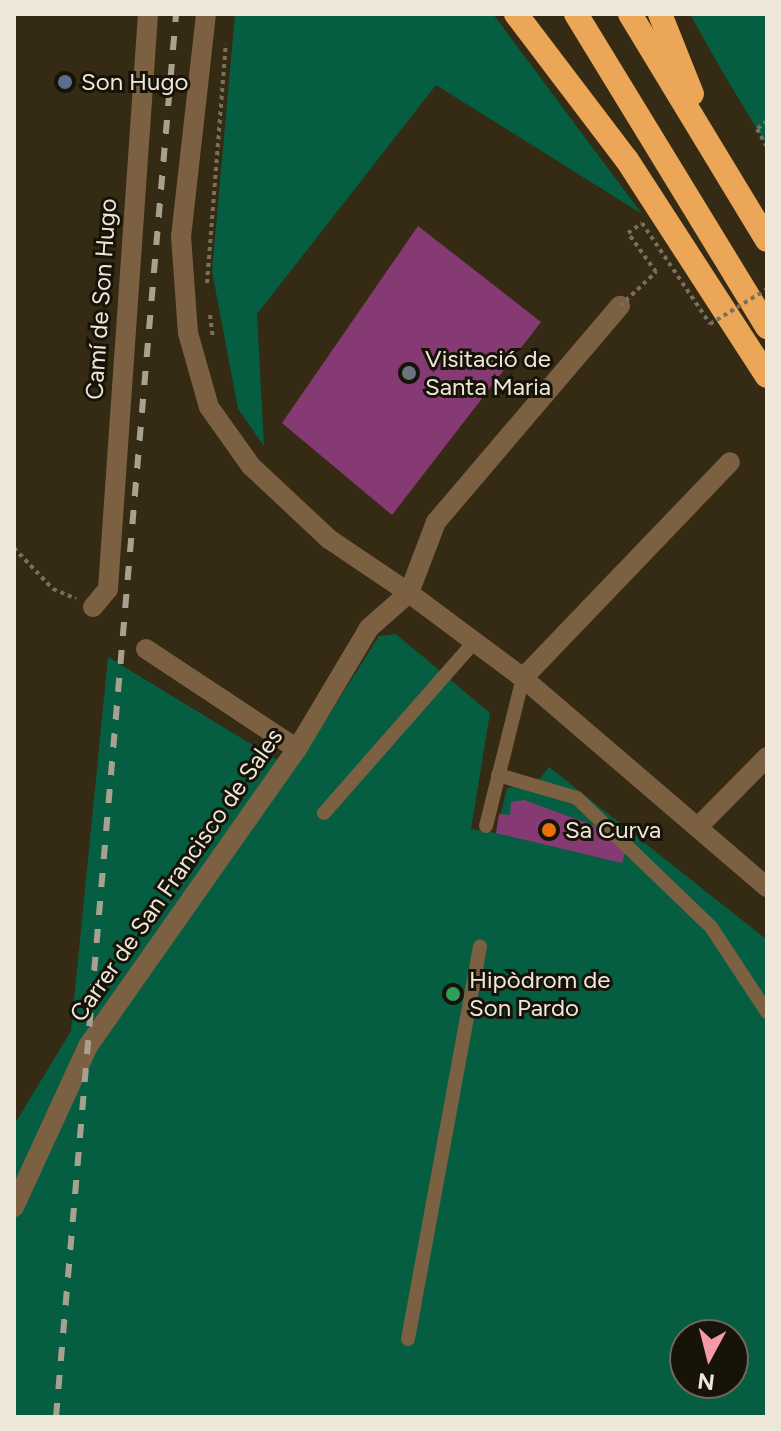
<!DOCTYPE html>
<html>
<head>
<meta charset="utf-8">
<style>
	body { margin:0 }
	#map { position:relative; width:781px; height:1431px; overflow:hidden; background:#352a13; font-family:Figtree,sans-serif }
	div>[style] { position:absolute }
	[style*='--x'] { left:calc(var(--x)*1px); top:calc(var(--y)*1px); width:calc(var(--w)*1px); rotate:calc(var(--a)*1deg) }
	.green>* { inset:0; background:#065e42 }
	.building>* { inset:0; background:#863a74 }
	.path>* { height:4px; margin-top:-2px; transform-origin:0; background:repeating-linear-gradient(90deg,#79705c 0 4px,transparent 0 8px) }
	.lane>* { height:14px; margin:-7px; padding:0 7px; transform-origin:7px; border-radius:7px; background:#7c6042 }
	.street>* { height:20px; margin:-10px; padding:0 10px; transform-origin:10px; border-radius:10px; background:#7c6042 }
	.highway>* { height:24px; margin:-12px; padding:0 12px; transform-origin:12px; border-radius:12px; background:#eca657 }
	.rail>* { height:6px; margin-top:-3px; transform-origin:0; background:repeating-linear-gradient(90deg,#a9a18f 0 14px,transparent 0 28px) }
	.path-bridge>* { height:4px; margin-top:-2px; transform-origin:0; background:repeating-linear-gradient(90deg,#79705c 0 4px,transparent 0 8px) }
	.dots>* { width:22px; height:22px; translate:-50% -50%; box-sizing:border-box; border:4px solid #181309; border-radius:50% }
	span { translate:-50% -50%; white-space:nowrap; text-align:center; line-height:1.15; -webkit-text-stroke:6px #181309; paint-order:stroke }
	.poi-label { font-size:24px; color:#efe8da }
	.left { translate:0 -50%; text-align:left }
	.street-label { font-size:24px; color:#efe8da }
	.frame { position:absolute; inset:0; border:16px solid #efe8da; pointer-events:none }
	.north { position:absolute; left:669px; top:1319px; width:80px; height:80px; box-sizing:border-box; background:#181309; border:2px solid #6e685d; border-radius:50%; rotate:187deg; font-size:22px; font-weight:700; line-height:32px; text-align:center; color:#efe8da }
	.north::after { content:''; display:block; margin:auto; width:28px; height:36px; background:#f49aa7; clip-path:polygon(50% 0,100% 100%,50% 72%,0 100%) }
</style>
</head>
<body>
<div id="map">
	<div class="green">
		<div style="clip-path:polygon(235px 14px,493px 14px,642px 214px,436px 85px,257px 314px,264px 446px,238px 409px,212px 271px)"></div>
		<div style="clip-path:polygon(690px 14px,767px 14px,767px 146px,719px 66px)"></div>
		<div style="clip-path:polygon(evenodd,396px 634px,490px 713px,471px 829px,496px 833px,507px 788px,536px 784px,549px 767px,767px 940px,767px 1417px,14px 1417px,14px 1125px,71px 1031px,108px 657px,294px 770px,379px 636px,396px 634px,685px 1335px,733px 1335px,733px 1383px,685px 1383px,685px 1335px)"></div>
	</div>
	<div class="building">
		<div style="clip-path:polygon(418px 226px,541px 322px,392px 515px,282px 423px)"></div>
		<div style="clip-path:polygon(524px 800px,598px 827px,627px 846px,622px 863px,496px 833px,499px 814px,510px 815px,511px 802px)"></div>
	</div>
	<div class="path">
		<div style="--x:767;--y:121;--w:13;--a:141"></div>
		<div style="--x:757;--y:129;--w:21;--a:61"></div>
		<div style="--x:207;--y:283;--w:240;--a:-85.5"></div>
		<div style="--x:210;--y:315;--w:23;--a:83"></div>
		<div style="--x:14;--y:548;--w:57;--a:46.4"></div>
		<div style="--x:53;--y:589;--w:25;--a:23"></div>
	</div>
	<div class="lane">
		<div style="--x:498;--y:775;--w:82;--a:16.2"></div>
		<div style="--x:577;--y:798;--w:186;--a:43.9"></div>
		<div style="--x:711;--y:927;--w:102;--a:56.6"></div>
		<div style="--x:324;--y:813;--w:227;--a:-48.7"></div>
		<div style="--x:486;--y:826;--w:153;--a:-76"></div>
		<div style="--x:408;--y:1339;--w:399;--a:-79.6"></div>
	</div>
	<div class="street">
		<div style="--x:206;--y:14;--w:223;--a:96.4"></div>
		<div style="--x:181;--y:236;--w:97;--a:85.9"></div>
		<div style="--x:188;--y:333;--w:77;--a:74.2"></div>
		<div style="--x:209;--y:407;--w:72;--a:54.6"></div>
		<div style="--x:251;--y:466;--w:107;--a:43.1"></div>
		<div style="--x:329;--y:539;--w:97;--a:34"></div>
		<div style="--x:409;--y:593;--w:76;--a:-69.2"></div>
		<div style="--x:436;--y:522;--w:284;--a:-49.6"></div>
		<div style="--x:93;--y:607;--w:23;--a:-50"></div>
		<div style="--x:108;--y:589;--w:576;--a:-86.02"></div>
		<div style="--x:146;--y:649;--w:181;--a:33.5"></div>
		<div style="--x:523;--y:678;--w:299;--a:-46.2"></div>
		<div style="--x:698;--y:827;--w:98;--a:-45.4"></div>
		<div style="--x:14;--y:1207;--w:177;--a:-65.3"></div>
		<div style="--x:88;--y:1046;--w:363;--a:-54.9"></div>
		<div style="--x:297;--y:749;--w:141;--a:-59.2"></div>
		<div style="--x:369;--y:628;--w:53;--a:-41.2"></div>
		<div style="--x:409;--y:593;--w:142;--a:36.7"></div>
		<div style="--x:523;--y:678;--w:321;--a:40.6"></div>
	</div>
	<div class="highway">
		<div style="--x:516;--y:14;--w:183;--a:52.8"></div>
		<div style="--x:627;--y:160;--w:257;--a:57.1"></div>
		<div style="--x:576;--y:14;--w:367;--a:58.6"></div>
		<div style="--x:630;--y:14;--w:264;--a:58.8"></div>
		<div style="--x:660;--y:14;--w:86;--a:68.2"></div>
	</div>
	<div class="rail">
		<div style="--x:56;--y:1417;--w:1408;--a:-85.11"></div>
	</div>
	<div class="path-bridge">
		<div style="--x:620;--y:306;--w:50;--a:-43.4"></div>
		<div style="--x:656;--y:272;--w:48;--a:-125.7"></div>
		<div style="--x:628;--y:233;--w:17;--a:-36"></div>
		<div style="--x:642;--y:223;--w:122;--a:56"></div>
		<div style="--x:710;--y:324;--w:67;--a:-31.6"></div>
	</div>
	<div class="dots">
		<div style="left:65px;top:82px;background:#5c6f8a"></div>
		<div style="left:409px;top:373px;background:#6b7280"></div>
		<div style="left:549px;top:830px;background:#e8710a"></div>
		<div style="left:453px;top:994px;background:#2e9e5b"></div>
	</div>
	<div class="poi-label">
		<span class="left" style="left:81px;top:82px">Son Hugo</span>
		<span class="left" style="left:425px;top:373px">Visitació de<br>Santa Maria</span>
		<span class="left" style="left:565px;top:830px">Sa Curva</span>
		<span class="left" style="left:469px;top:994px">Hipòdrom de<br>Son Pardo</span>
	</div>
	<div class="street-label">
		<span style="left:101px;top:299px;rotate:-86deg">Camí de Son Hugo</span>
		<span style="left:176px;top:875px;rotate:-55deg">Carrer de San Francisco de Sales</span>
	</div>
	<div class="frame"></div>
	<div class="north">N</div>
</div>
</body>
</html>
